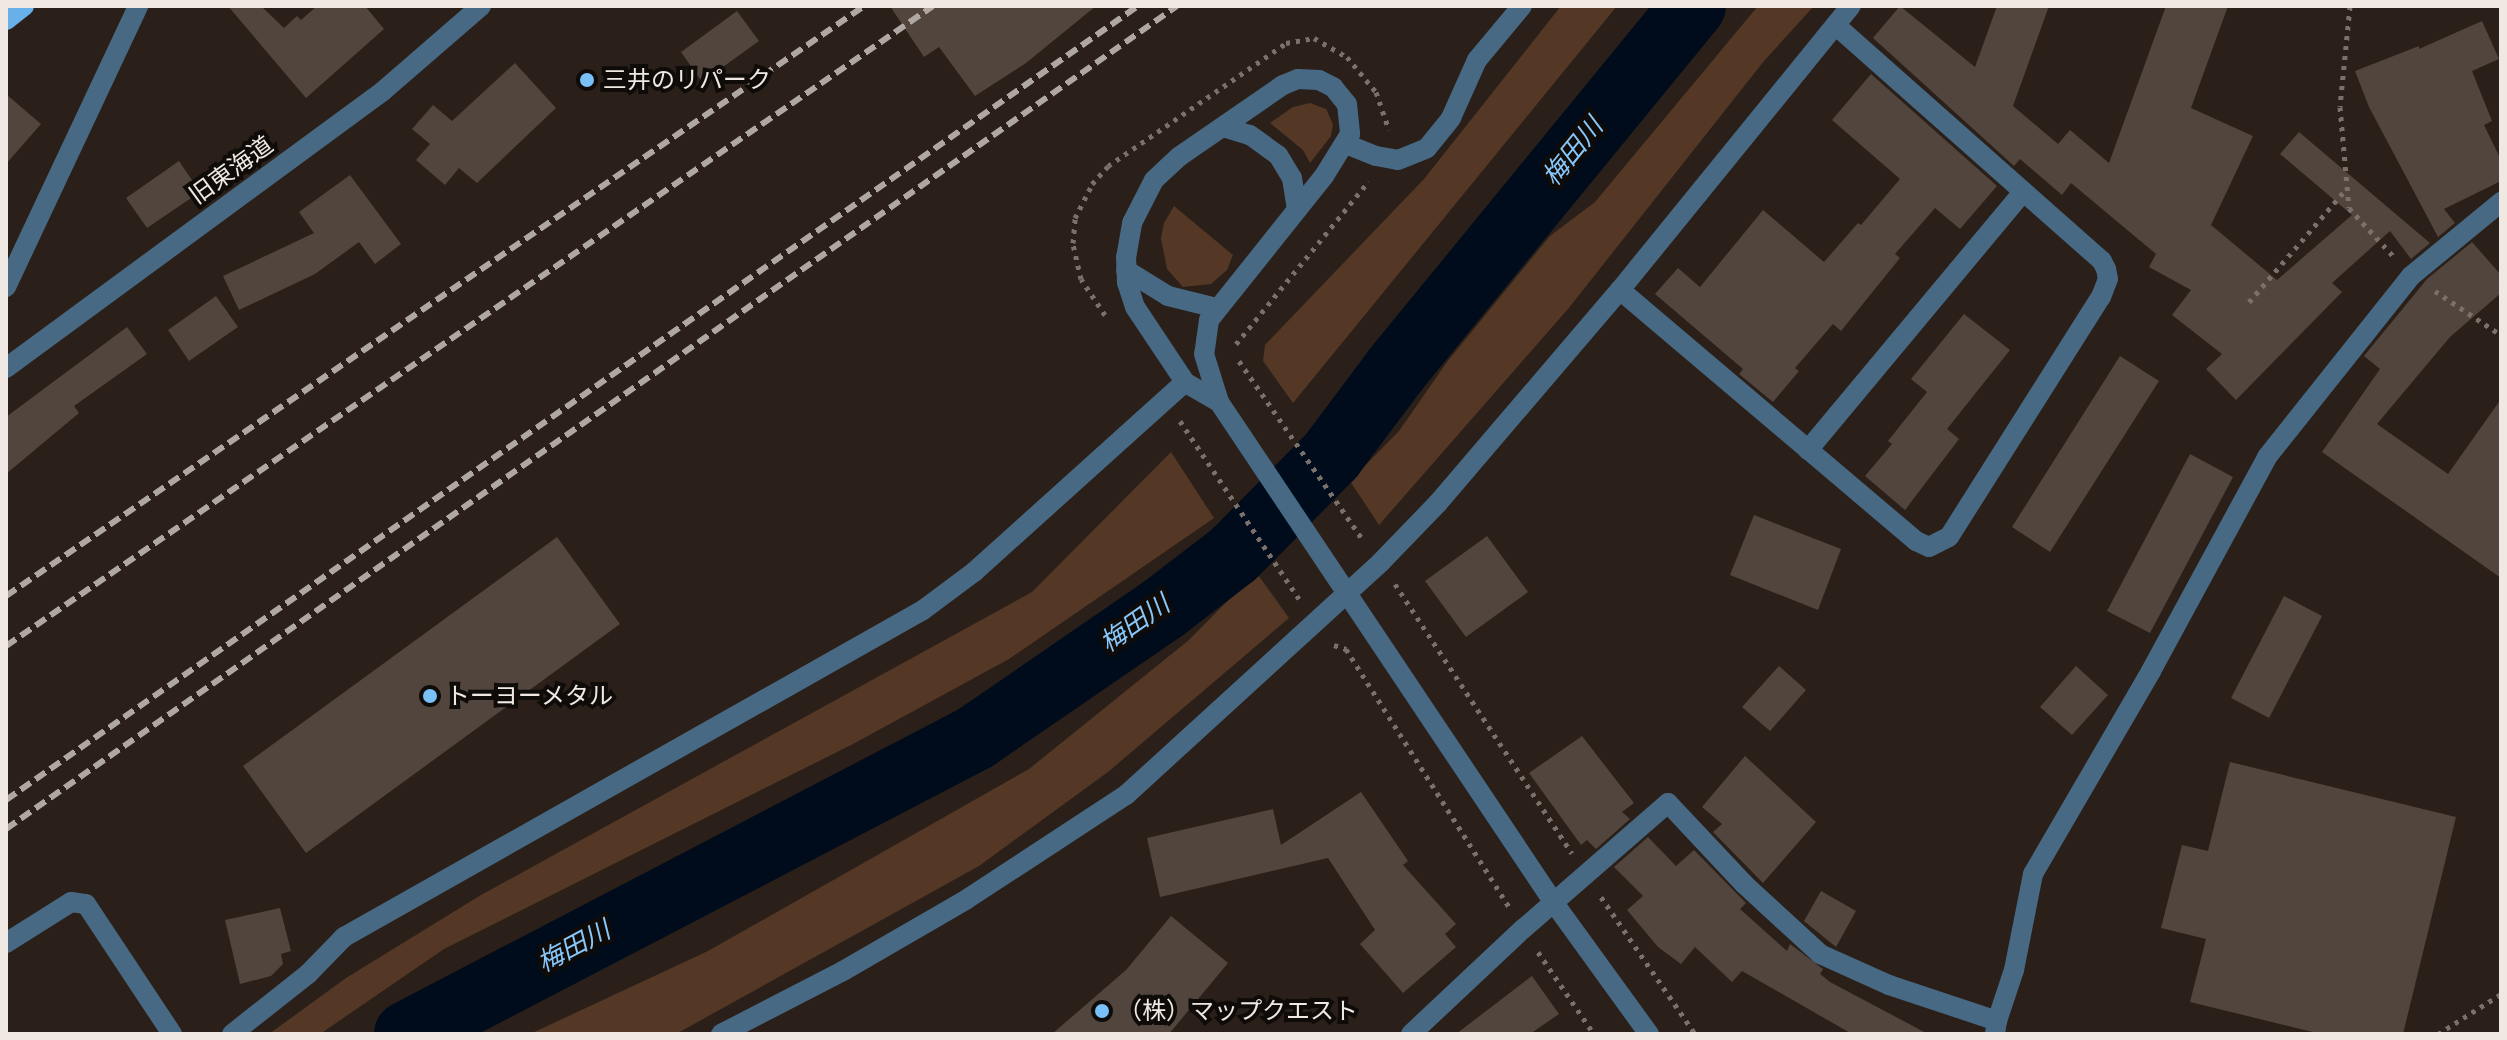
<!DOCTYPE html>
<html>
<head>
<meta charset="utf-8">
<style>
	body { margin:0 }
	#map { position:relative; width:2507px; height:1040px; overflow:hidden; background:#2a2019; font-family:"DM Sans","Noto Sans JP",sans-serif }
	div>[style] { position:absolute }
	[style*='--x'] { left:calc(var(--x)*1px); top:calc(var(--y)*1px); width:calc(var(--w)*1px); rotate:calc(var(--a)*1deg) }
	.green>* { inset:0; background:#543724 }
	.river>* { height:66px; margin:-33px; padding:0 33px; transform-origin:33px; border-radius:33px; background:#000c1b }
	.building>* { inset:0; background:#51453e }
	.path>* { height:5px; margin-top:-2.5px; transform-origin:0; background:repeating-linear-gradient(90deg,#7a716b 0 4px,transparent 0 10px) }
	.minor>* { height:20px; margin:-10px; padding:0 10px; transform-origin:10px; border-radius:10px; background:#486984 }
	.major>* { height:20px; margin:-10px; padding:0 10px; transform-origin:10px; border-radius:10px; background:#68b0e9 }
	.rail>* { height:6px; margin-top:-3px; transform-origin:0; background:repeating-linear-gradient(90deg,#afa7a1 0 12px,transparent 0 18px) }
	.dots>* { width:22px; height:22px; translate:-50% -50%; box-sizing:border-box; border:4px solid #0f0b08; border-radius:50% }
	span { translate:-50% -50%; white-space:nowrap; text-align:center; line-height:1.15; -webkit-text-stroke:8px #0f0b08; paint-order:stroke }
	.poi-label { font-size:24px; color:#efe8e3 }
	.left { translate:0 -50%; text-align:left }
	.street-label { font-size:24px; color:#efe8e3 }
	.water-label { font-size:26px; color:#87c7fb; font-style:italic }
	.frame { position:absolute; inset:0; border:8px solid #efe8e3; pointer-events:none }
</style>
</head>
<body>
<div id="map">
	<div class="green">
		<div style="clip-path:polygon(1561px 6px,1617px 6px,1293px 403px,1263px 361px,1265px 345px,1424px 179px)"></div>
		<div style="clip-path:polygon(1758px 6px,1814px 6px,1764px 61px,1568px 309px,1379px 525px,1350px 481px,1399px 431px,1447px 362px,1550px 236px,1595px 202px)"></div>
		<div style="clip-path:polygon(1310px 103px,1326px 109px,1333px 124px,1331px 136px,1310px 163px,1303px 150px,1270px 123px,1293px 107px)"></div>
		<div style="clip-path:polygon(1174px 206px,1233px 255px,1227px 270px,1211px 284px,1183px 287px,1167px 269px,1161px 238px,1164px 223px)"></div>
		<div style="clip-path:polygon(1171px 452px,1214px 518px,1009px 659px,853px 744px,444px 949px,320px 1034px,269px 1034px,346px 978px,481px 895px,1032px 592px)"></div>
		<div style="clip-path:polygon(1256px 572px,1289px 618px,1108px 772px,979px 866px,676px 1034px,530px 1034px,708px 951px,1029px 769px,1189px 640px)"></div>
	</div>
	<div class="river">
		<div style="--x:407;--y:1034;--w:640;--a:-27.53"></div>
		<div style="--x:975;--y:738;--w:229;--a:-34.5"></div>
		<div style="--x:1164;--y:608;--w:88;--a:-37.6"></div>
		<div style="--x:1234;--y:554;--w:138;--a:-45.3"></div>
		<div style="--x:1331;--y:456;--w:109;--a:-53.2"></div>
		<div style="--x:1396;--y:369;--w:469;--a:-50.7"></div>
	</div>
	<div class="building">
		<div style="clip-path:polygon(228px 6px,261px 6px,284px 28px,297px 16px,301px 20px,317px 6px,365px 6px,384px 29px,306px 98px)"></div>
		<div style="clip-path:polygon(890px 6px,1096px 6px,1026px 63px,975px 96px,939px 47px,924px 57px)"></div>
		<div style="clip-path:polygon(1900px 6px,1975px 67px,1997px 6px,2049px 6px,2013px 106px,2058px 144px,2070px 130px,2109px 163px,2166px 6px,2228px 6px,2191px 108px,2253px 136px,2211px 225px,2277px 280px,2352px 215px,2280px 154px,2299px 132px,2430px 243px,2411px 259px,2390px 231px,2332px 283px,2342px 292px,2236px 400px,2206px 369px,2222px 354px,2172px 315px,2191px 290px,2149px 267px,2156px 254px,2071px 183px,2062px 195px,2020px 159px,2014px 166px,1873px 38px)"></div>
		<div style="clip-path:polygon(737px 11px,759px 41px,702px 82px,681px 52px)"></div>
		<div style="clip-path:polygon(2482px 21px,2499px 59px,2472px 71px,2492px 121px,2484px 125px,2501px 160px,2501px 181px,2444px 209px,2455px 223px,2438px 237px,2369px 107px,2355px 71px,2419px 46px,2419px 49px)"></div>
		<div style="clip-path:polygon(515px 63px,556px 108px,477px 183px,459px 168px,445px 185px,416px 160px,430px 144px,412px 129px,433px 105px,452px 121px)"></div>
		<div style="clip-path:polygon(1871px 74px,1997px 186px,1960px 229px,1935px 208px,1895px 254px,1900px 258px,1841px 331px,1833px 324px,1795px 368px,1799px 371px,1773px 402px,1739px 374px,1743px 369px,1655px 294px,1678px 268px,1700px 287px,1763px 210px,1824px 262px,1858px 223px,1861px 225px,1900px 179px,1832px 120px)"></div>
		<div style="clip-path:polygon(6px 94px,41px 124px,6px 164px)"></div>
		<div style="clip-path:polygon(179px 161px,200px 192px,147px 228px,126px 198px)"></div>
		<div style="clip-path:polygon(350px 175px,401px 244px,375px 264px,359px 242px,315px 274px,239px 310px,223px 276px,314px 233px,299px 212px)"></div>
		<div style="clip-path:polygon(2472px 242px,2501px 275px,2501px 293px,2450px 337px,2377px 424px,2448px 474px,2501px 399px,2501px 578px,2322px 452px,2380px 369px,2364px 356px,2427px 279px)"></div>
		<div style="clip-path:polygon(216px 296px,238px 327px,189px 361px,168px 330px)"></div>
		<div style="clip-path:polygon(1964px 314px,2010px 350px,1947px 429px,1959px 439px,1905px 510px,1865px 476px,1892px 444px,1888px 441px,1927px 392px,1911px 379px)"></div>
		<div style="clip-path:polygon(127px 327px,147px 354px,74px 406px,79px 413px,6px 474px,6px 417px)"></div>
		<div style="clip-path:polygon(2120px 356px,2159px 381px,2050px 552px,2012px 527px)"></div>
		<div style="clip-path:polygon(2190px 454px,2233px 477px,2150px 633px,2107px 611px)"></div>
		<div style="clip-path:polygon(1754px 515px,1841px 549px,1818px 610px,1730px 575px)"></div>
		<div style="clip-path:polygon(1487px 536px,1528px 592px,1466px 637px,1425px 581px)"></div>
		<div style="clip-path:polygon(557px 537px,620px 624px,306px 853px,243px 766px)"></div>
		<div style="clip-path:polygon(2284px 596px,2322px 616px,2269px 718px,2231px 698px)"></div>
		<div style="clip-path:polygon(1779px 666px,1806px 690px,1770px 731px,1742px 707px)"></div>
		<div style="clip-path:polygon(2076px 666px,2108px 695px,2072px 735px,2040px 707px)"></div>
		<div style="clip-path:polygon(1582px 736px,1634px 803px,1622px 812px,1630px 819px,1596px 849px,1587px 840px,1581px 845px,1529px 773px)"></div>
		<div style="clip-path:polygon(1745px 756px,1816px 822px,1763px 883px,1713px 832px,1722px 824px,1702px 807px)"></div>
		<div style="clip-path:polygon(2230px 762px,2456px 817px,2403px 1034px,2321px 1034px,2190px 1002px,2206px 939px,2161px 928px,2182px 845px,2208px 851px)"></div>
		<div style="clip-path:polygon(1361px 792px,1408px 861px,1403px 865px,1456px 924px,1445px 934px,1456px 947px,1403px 993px,1360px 944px,1375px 930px,1328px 858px,1160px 897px,1147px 838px,1273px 809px,1281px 845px)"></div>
		<div style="clip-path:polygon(1648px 837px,1676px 866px,1694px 850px,1746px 903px,1740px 909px,1787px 951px,1790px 944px,1823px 969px,1820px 974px,1830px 982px,1928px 1034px,1852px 1034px,1742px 971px,1732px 982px,1695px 947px,1681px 964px,1658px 947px,1627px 910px,1643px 896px,1614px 867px)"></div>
		<div style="clip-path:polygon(1821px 891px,1856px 911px,1836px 947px,1804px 921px)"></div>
		<div style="clip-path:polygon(280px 908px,291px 951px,281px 954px,283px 964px,271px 976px,240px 984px,225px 920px)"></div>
		<div style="clip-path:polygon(1171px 916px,1228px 963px,1169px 1034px,1052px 1034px,1126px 970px)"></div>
		<div style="clip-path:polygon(1532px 976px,1559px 1014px,1530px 1034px,1456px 1034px)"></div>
	</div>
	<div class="path">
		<div style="--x:2350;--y:6;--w:101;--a:95.7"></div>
		<div style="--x:2340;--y:107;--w:101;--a:84.9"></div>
		<div style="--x:2349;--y:208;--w:67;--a:47.4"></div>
		<div style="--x:2435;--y:291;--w:79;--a:33.7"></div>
		<div style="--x:2249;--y:302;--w:150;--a:-49.3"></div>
		<div style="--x:1105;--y:315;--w:43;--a:-123.7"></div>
		<div style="--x:1081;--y:279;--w:37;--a:-103"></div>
		<div style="--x:1073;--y:243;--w:25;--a:-85"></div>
		<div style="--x:1075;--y:218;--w:38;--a:-63"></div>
		<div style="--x:1092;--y:184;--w:24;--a:-48"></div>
		<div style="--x:1108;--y:166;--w:216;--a:-34.6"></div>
		<div style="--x:1286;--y:43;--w:28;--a:-10"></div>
		<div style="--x:1314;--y:38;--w:38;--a:30"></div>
		<div style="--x:1347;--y:57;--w:45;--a:50.4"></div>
		<div style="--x:1376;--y:92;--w:40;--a:71.1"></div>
		<div style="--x:1236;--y:344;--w:210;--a:-50.8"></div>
		<div style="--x:1239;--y:361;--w:218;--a:55.3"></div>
		<div style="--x:1180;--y:421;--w:214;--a:56.2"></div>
		<div style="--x:1395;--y:584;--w:322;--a:56.7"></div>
		<div style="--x:1334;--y:645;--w:13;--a:18"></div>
		<div style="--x:1346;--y:649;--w:305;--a:57.7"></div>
		<div style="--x:1601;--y:897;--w:166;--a:55.5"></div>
		<div style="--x:1538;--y:952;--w:99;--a:55.7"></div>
		<div style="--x:2438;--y:1034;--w:75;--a:-32.4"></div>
	</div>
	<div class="minor">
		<div style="--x:1223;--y:127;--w:28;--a:17"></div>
		<div style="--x:1250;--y:135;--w:34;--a:36"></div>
		<div style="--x:1278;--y:155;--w:27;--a:59"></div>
		<div style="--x:1292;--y:178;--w:32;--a:81"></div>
		<div style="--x:1346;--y:144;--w:32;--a:22"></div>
		<div style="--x:1376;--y:156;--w:22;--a:10"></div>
		<div style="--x:1398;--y:160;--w:31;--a:-22"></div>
		<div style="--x:1427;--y:148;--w:38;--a:-51"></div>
		<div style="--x:1451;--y:118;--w:64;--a:-65.9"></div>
		<div style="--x:1477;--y:60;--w:70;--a:-50.2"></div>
		<div style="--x:1126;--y:270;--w:49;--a:31.8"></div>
		<div style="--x:1168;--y:296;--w:50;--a:13.8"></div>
		<div style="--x:6;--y:287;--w:310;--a:-64.8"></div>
		<div style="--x:1620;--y:290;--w:388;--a:40.3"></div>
		<div style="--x:1916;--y:541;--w:14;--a:25"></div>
		<div style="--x:1929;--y:547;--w:22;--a:-27"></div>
		<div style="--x:1949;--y:537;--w:284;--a:-57.7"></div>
		<div style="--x:2101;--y:297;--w:19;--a:-69"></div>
		<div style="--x:2108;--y:279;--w:10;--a:-101"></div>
		<div style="--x:2106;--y:269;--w:9;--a:-117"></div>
		<div style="--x:2102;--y:261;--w:356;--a:-138.5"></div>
		<div style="--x:6;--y:368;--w:468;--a:-36.3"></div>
		<div style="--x:383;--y:91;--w:130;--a:-40.9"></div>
		<div style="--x:1219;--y:402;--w:39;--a:-150"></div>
		<div style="--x:1185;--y:382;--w:90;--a:-123.7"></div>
		<div style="--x:1135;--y:307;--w:25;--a:-108"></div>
		<div style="--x:1127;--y:283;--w:25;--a:-92"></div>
		<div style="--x:1126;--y:258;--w:36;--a:-80"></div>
		<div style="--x:1132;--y:223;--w:48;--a:-62.9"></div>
		<div style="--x:1154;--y:180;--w:35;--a:-43"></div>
		<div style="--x:1180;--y:156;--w:125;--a:-34.6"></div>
		<div style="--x:1283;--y:85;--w:16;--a:-22"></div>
		<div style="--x:1298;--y:79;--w:21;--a:3"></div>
		<div style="--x:1319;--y:80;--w:16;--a:27"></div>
		<div style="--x:1333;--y:87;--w:22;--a:51"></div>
		<div style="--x:1347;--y:104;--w:30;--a:84"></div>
		<div style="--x:1350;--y:134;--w:49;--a:121.8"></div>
		<div style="--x:1324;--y:176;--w:184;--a:128.6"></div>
		<div style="--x:1209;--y:320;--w:34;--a:98"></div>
		<div style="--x:1204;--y:354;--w:50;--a:72.6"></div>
		<div style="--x:1219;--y:402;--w:603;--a:56.23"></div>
		<div style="--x:1554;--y:903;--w:162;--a:54.1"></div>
		<div style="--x:1808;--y:450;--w:336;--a:-50.2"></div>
		<div style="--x:6;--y:943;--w:77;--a:-32.2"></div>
		<div style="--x:71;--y:902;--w:15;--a:8"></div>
		<div style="--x:86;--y:904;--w:156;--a:56.5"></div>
		<div style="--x:1997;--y:1021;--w:54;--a:-71.6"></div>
		<div style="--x:2014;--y:970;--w:98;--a:-78.8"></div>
		<div style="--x:2033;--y:874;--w:235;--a:-59.8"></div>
		<div style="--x:2151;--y:671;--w:243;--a:-61.5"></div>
		<div style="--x:2267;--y:457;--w:231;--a:-51.5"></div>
		<div style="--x:2411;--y:276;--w:117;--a:-39.4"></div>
		<div style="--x:232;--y:1034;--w:97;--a:-38.3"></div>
		<div style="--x:308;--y:974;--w:52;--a:-45.8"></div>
		<div style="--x:344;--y:937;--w:665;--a:-29.46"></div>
		<div style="--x:923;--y:610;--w:64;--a:-36.7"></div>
		<div style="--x:974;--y:572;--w:284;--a:-42"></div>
		<div style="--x:721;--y:1034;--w:137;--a:-27.3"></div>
		<div style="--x:843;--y:971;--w:143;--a:-30.1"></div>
		<div style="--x:967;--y:899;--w:190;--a:-33.2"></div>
		<div style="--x:1126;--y:795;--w:345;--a:-42.4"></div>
		<div style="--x:1381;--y:562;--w:82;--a:-46"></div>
		<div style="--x:1438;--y:503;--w:280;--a:-49.5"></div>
		<div style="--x:1620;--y:290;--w:366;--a:-50.9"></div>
		<div style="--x:1411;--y:1034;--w:154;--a:-43.2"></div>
		<div style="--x:1523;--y:929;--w:192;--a:-41"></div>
		<div style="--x:1668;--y:803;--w:111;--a:46.8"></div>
		<div style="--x:1744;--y:884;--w:103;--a:42.6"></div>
		<div style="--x:1820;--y:954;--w:76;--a:24.2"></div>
		<div style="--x:1889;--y:985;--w:114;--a:18.4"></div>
		<div style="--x:1997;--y:1021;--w:13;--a:99"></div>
	</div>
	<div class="major">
		<div style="--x:6;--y:20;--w:23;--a:-38"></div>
	</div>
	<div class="rail">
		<div style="--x:6;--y:596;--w:1041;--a:-34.51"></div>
		<div style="--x:6;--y:646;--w:1126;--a:-34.62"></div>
		<div style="--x:6;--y:800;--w:1383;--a:-35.05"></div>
		<div style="--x:6;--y:829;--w:1431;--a:-35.1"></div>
	</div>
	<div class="dots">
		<div style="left:587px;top:80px;background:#79bff8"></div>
		<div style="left:430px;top:696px;background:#79bff8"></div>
		<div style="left:1102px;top:1011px;background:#79bff8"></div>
	</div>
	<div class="poi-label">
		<span class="left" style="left:603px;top:80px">三井のリパーク</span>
		<span class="left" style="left:446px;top:696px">トーヨーメタル</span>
		<span class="left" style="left:1118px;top:1011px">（株）マップクエスト</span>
	</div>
	<div class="street-label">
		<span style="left:231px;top:170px;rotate:-36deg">旧東海道</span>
	</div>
	<div class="water-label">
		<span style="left:1573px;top:152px;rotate:-51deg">梅田川</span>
		<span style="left:1135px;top:624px;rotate:-35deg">梅田川</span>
		<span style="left:574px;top:947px;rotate:-28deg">梅田川</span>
	</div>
	<div class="frame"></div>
</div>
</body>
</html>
